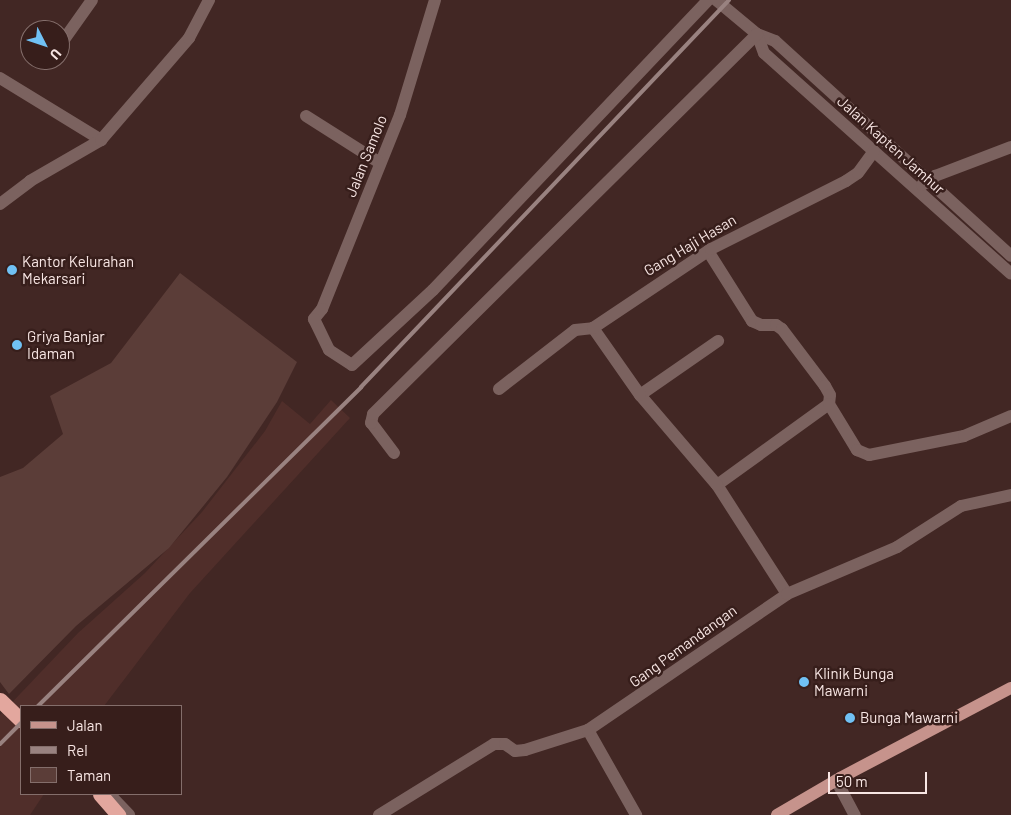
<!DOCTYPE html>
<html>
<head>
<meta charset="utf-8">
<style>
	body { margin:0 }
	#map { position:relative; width:1011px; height:815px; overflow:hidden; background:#422724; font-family:Barlow,sans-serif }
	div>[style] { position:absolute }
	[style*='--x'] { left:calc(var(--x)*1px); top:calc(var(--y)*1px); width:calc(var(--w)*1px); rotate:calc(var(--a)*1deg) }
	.built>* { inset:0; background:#502e2a }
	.green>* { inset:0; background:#5b3d38 }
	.minor>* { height:12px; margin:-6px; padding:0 6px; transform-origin:6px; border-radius:6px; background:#7b625f }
	.major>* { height:12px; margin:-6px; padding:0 6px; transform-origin:6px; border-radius:6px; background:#c6938c }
	.highway>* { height:15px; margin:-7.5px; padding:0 7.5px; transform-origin:7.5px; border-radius:7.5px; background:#e3a79e }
	.rail>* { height:4px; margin:-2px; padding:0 2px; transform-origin:2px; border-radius:2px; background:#998280 }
	.dots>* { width:14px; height:14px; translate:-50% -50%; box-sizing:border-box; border:2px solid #371e1b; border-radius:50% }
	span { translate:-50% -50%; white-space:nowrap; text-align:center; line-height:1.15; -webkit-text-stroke:5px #371e1b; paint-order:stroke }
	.street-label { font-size:15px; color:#f8e6e4 }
	.poi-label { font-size:15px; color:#f8e6e4 }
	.left { translate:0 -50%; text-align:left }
	.legend { position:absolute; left:20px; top:705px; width:162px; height:90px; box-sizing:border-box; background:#371e1b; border:1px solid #846e6b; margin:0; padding:6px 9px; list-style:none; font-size:15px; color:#f8e6e4 }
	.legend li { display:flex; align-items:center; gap:10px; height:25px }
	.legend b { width:25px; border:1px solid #846e6b }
	.north { position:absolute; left:20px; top:20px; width:50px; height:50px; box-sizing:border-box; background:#371e1b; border:1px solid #846e6b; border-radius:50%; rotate:131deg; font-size:14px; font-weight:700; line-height:20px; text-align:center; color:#f8e6e4 }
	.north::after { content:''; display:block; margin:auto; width:18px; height:22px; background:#70c1f4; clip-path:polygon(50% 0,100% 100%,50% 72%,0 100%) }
	.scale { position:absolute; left:828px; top:772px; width:99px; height:22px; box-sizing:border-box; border:2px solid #f8e6e4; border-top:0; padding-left:6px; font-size:15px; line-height:18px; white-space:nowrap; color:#f8e6e4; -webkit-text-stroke:4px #371e1b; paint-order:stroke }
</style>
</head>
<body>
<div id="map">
	<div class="built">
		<div style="clip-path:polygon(331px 400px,350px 418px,190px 593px,104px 706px,21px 706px,21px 794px,44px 794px,30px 815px,0 815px,0 715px,78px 633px,145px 573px,202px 512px,265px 431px,282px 401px,310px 424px)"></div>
	</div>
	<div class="green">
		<div style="clip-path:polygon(180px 273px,297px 362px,277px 402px,227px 477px,169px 548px,76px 626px,9px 694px,0 682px,0 477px,23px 468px,63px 434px,50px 396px,111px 363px)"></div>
	</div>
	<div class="minor">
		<div style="--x:435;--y:0;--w:120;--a:106.9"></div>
		<div style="--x:400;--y:115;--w:209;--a:111.9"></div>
		<div style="--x:322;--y:309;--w:13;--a:129"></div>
		<div style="--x:314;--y:319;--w:34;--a:64"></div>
		<div style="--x:329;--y:350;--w:27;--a:33"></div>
		<div style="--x:352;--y:365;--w:110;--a:-42.8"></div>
		<div style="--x:433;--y:290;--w:400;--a:-46.5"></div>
		<div style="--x:716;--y:0;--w:53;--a:39.7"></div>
		<div style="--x:757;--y:34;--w:19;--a:21"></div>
		<div style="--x:775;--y:41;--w:319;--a:42.3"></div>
		<div style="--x:757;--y:34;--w:20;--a:70"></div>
		<div style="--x:764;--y:53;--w:331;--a:41.8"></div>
		<div style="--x:63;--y:41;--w:50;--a:-54.7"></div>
		<div style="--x:0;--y:78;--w:119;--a:31.5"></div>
		<div style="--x:306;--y:116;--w:88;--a:32.4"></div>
		<div style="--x:922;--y:185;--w:16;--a:-35"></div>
		<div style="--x:935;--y:176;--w:81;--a:-20.9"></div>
		<div style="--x:0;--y:204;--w:38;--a:-37"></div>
		<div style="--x:30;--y:181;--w:82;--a:-30"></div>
		<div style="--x:101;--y:140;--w:135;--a:-49.2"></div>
		<div style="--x:189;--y:38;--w:43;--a:-62.2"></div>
		<div style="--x:708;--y:251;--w:83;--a:57.8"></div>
		<div style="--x:752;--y:321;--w:10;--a:24"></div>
		<div style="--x:761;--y:325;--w:15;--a:0"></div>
		<div style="--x:776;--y:325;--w:7;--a:34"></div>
		<div style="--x:782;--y:329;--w:71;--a:53"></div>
		<div style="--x:825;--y:386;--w:10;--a:61"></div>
		<div style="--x:830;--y:395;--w:9;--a:96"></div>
		<div style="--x:499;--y:389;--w:96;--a:-37.8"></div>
		<div style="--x:575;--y:330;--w:18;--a:-6"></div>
		<div style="--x:640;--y:395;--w:95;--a:-34.7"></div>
		<div style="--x:394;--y:453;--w:38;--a:-127"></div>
		<div style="--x:371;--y:423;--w:9;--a:-77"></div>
		<div style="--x:373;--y:414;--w:540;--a:-44.7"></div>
		<div style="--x:717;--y:485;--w:138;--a:-35.9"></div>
		<div style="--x:829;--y:404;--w:54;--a:58.7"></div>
		<div style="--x:857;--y:450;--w:13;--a:23"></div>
		<div style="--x:869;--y:455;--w:97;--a:-11.3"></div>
		<div style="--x:964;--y:436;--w:51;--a:-23.1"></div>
		<div style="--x:787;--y:594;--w:130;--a:-122.7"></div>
		<div style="--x:717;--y:485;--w:118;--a:-130.5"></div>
		<div style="--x:640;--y:395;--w:82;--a:-125"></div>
		<div style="--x:593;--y:328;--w:142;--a:-33.8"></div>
		<div style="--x:711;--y:249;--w:151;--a:-26.7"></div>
		<div style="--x:846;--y:181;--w:14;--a:-34"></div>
		<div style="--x:858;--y:173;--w:27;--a:-54"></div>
		<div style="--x:588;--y:730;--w:98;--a:60.5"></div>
		<div style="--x:836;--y:780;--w:40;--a:62"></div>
		<div style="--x:109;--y:794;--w:29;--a:46"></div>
		<div style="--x:379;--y:815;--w:135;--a:-31.7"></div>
		<div style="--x:494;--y:744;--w:11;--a:0"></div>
		<div style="--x:505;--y:744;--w:12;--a:35"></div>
		<div style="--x:515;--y:751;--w:10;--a:-6"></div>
		<div style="--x:525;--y:750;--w:66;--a:-17.6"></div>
		<div style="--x:588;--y:730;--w:241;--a:-34.3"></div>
		<div style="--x:787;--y:594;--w:120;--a:-23.1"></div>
		<div style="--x:897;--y:547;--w:76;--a:-32.6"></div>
		<div style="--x:961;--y:506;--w:51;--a:-12.4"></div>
	</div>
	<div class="major">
		<div style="--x:777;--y:815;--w:73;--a:-30.4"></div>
		<div style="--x:840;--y:778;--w:193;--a:-27.8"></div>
	</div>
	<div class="highway">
		<div style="--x:0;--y:700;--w:29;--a:44"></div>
		<div style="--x:100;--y:794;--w:28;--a:49"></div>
	</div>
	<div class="rail">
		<div style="--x:38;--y:706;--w:454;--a:-44.6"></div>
		<div style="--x:361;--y:387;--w:534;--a:-46.44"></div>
		<div style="--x:0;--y:744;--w:30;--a:-45"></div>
	</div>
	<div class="dots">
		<div style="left:12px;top:270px;background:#70c1f4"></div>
		<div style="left:17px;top:345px;background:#70c1f4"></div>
		<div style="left:804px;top:682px;background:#70c1f4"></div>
		<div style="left:850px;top:718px;background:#70c1f4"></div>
	</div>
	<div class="street-label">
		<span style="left:891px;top:145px;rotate:42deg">Jalan Kapten Jamhur</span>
		<span style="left:366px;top:156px;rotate:-68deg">Jalan Samolo</span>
		<span style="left:690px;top:245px;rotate:-31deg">Gang Haji Hasan</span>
		<span style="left:683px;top:646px;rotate:-36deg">Gang Pemandangan</span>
	</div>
	<div class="poi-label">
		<span class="left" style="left:22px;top:270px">Kantor Kelurahan<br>Mekarsari</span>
		<span class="left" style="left:27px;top:345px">Griya Banjar<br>Idaman</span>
		<span class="left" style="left:814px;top:682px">Klinik Bunga<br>Mawarni</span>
		<span class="left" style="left:860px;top:718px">Bunga Mawarni</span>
	</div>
	<ul class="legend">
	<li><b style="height:6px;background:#c6938c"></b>Jalan</li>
	<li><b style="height:6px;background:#998280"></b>Rel</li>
	<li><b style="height:14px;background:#5b3d38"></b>Taman</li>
	</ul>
	<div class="north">U</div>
	<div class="scale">50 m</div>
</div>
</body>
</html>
